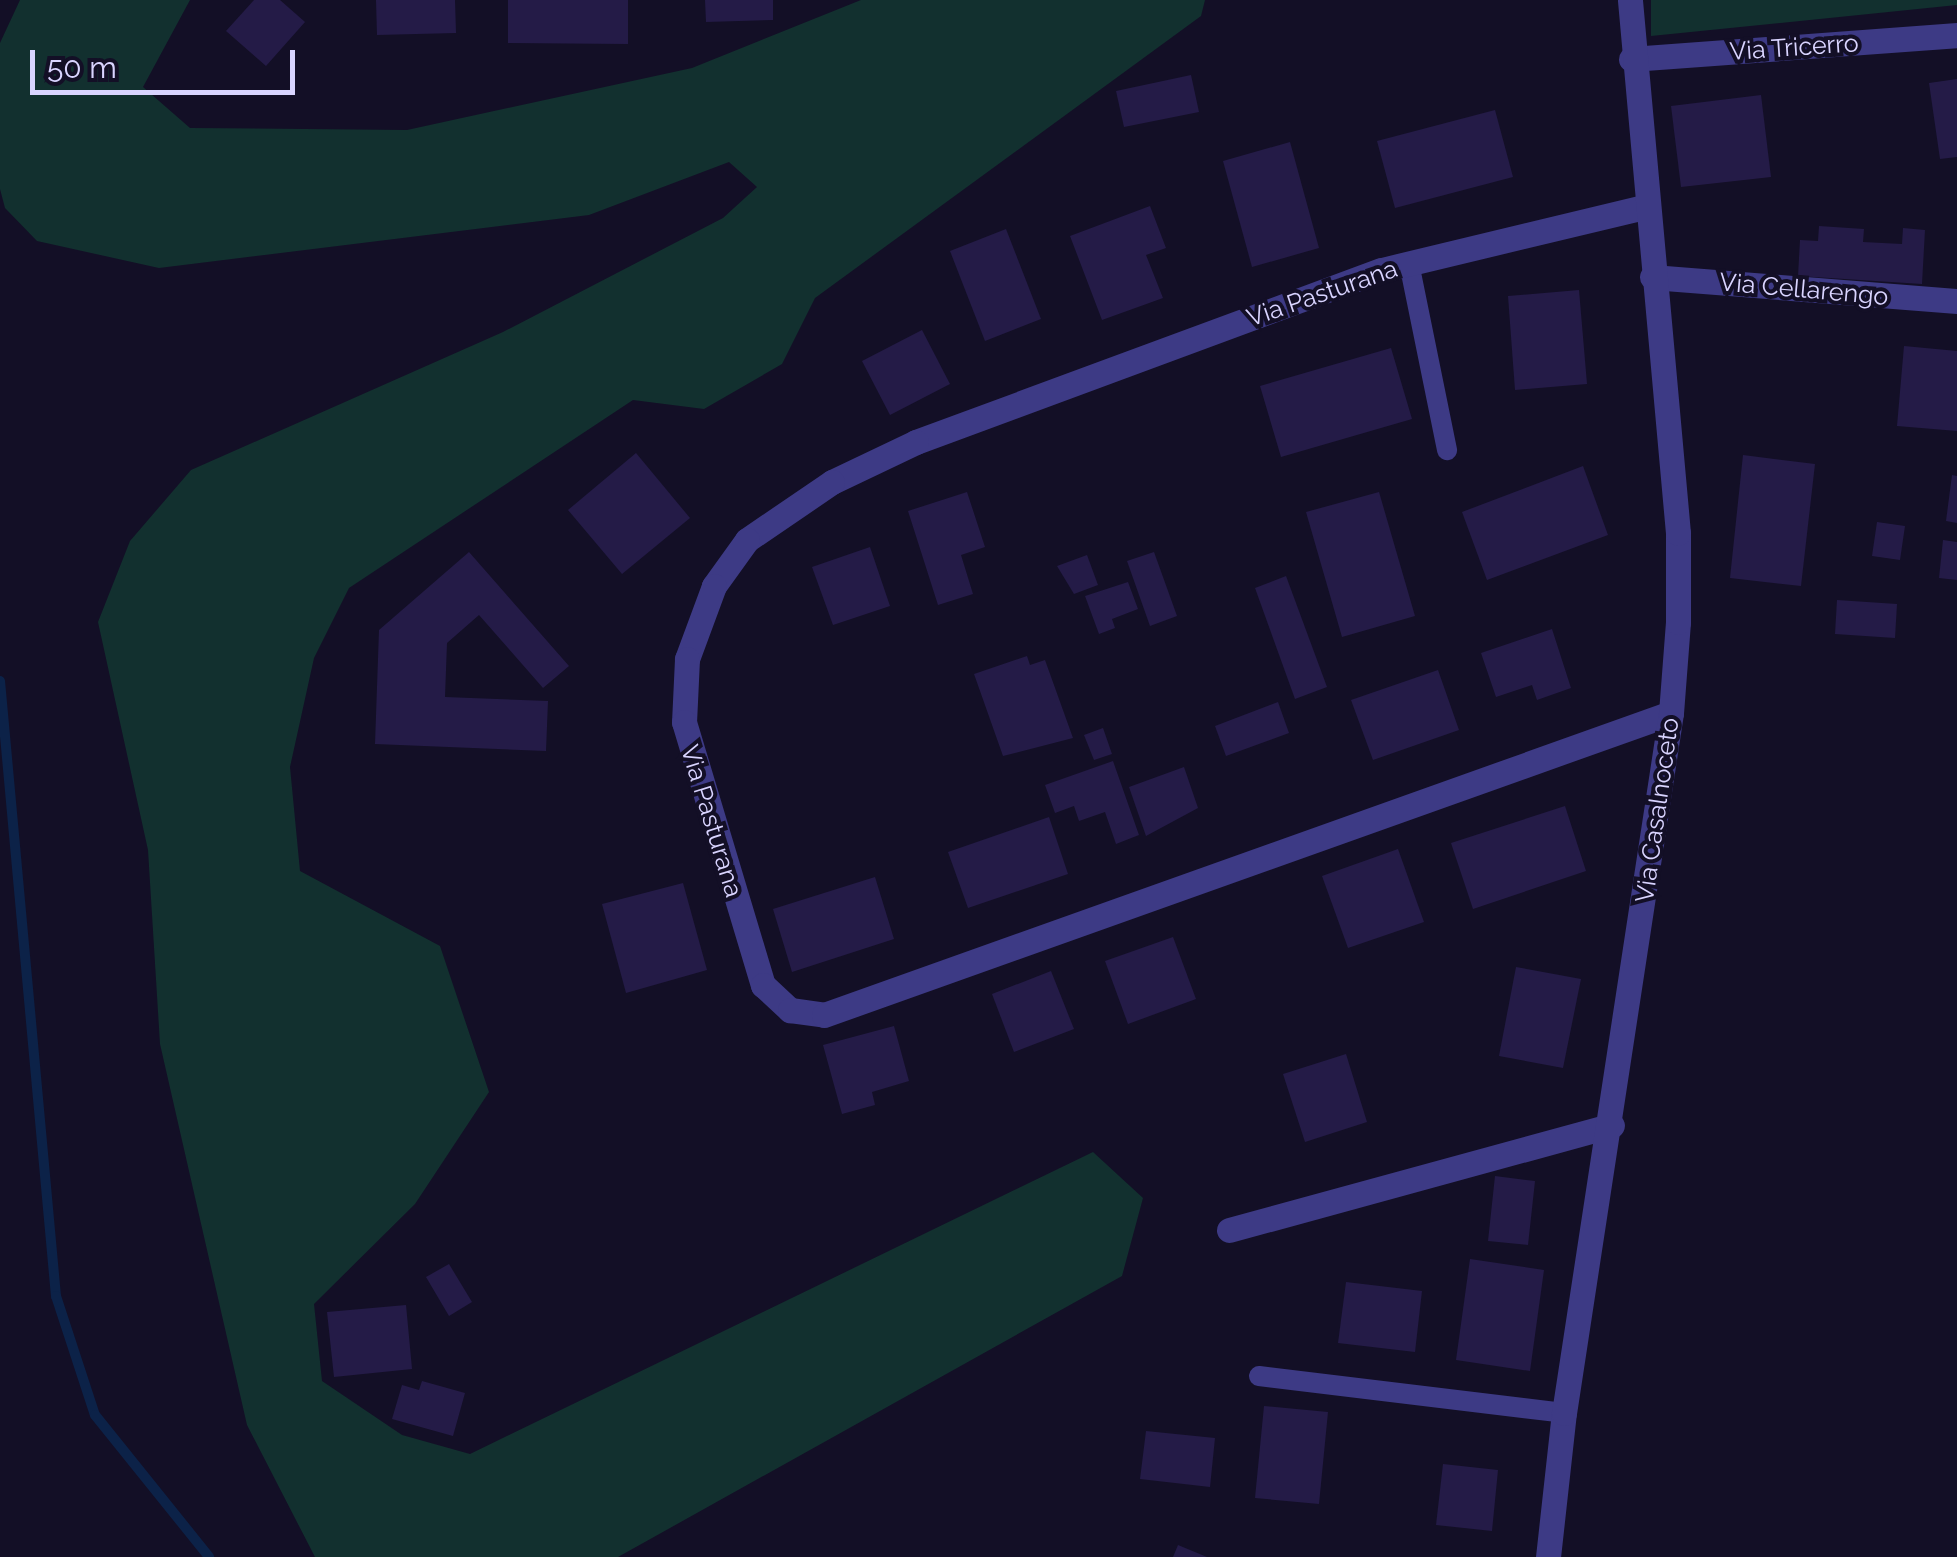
<!DOCTYPE html>
<html>
<head>
<meta charset="utf-8">
<style>
	body { margin:0 }
	#map { position:relative; width:1957px; height:1557px; overflow:hidden; background:#130f26; font-family:Raleway,sans-serif }
	div>[style] { position:absolute }
	[style*='--x'] { left:calc(var(--x)*1px); top:calc(var(--y)*1px); width:calc(var(--w)*1px); rotate:calc(var(--a)*1deg) }
	.green>* { inset:0; background:#12302f }
	.stream>* { height:10px; margin:-5px; padding:0 5px; transform-origin:5px; border-radius:5px; background:#0c2248 }
	.building>* { inset:0; background:#241b47 }
	.lane>* { height:20px; margin:-10px; padding:0 10px; transform-origin:10px; border-radius:10px; background:#3d3a85 }
	.street>* { height:25px; margin:-12.5px; padding:0 12.5px; transform-origin:12.5px; border-radius:12.5px; background:#3d3a85 }
	span { translate:-50% -50%; white-space:nowrap; text-align:center; line-height:1.15; -webkit-text-stroke:8px #130f26; paint-order:stroke }
	.street-label { font-size:25px; color:#d9d4ff }
	.scale { position:absolute; left:30px; top:50px; width:265px; height:45px; box-sizing:border-box; border:5px solid #d9d4ff; border-top:0; padding-left:12px; font-size:30px; line-height:35px; white-space:nowrap; color:#d9d4ff; -webkit-text-stroke:8px #130f26; paint-order:stroke }
</style>
</head>
<body>
<div id="map">
	<div class="green">
		<div style="clip-path:polygon(20px 0,190px 0,143px 87px,190px 128px,407px 130px,692px 68px,861px 0,1205px 0,1201px 16px,815px 298px,782px 364px,704px 409px,633px 400px,349px 588px,314px 658px,290px 767px,300px 871px,440px 946px,489px 1092px,415px 1204px,314px 1304px,322px 1381px,402px 1435px,470px 1454px,1093px 1152px,1143px 1198px,1122px 1276px,618px 1557px,315px 1557px,247px 1425px,160px 1044px,148px 850px,98px 622px,130px 541px,191px 470px,503px 332px,723px 218px,757px 187px,729px 162px,589px 215px,159px 268px,37px 241px,5px 208px,0 189px,0 43px)"></div>
		<div style="clip-path:polygon(1651px 0,1957px 0,1957px 5px,1651px 36px)"></div>
	</div>
	<div class="stream">
		<div style="--x:0;--y:681;--w:618;--a:84.8"></div>
		<div style="--x:56;--y:1296;--w:125;--a:71.9"></div>
		<div style="--x:95;--y:1415;--w:182;--a:51.2"></div>
	</div>
	<div class="building">
		<div style="clip-path:polygon(254px 0,280px 0,305px 22px,266px 66px,226px 31px)"></div>
		<div style="clip-path:polygon(376px 0,455px 0,456px 33px,377px 35px)"></div>
		<div style="clip-path:polygon(508px 0,628px 0,628px 44px,508px 43px)"></div>
		<div style="clip-path:polygon(705px 0,773px 0,773px 20px,706px 22px)"></div>
		<div style="clip-path:polygon(1191px 75px,1199px 112px,1124px 127px,1116px 91px)"></div>
		<div style="clip-path:polygon(1957px 79px,1957px 157px,1940px 159px,1929px 83px)"></div>
		<div style="clip-path:polygon(1761px 95px,1771px 177px,1681px 187px,1671px 106px)"></div>
		<div style="clip-path:polygon(1495px 110px,1513px 177px,1395px 208px,1377px 141px)"></div>
		<div style="clip-path:polygon(1290px 142px,1319px 248px,1252px 267px,1223px 161px)"></div>
		<div style="clip-path:polygon(1150px 206px,1166px 248px,1146px 255px,1163px 298px,1102px 320px,1070px 236px)"></div>
		<div style="clip-path:polygon(1819px 226px,1864px 229px,1863px 242px,1902px 244px,1903px 228px,1925px 230px,1922px 284px,1798px 276px,1800px 240px,1818px 241px)"></div>
		<div style="clip-path:polygon(1006px 229px,1041px 319px,985px 341px,950px 251px)"></div>
		<div style="clip-path:polygon(1579px 290px,1587px 384px,1515px 390px,1508px 296px)"></div>
		<div style="clip-path:polygon(922px 330px,950px 384px,890px 415px,862px 361px)"></div>
		<div style="clip-path:polygon(1904px 346px,1957px 351px,1957px 431px,1897px 426px)"></div>
		<div style="clip-path:polygon(1391px 348px,1412px 419px,1281px 457px,1260px 386px)"></div>
		<div style="clip-path:polygon(636px 453px,690px 518px,622px 574px,568px 510px)"></div>
		<div style="clip-path:polygon(1743px 455px,1815px 464px,1801px 586px,1730px 578px)"></div>
		<div style="clip-path:polygon(1583px 466px,1608px 535px,1487px 580px,1462px 512px)"></div>
		<div style="clip-path:polygon(1952px 475px,1957px 476px,1957px 523px,1946px 521px)"></div>
		<div style="clip-path:polygon(967px 492px,985px 547px,961px 555px,973px 594px,938px 605px,908px 511px)"></div>
		<div style="clip-path:polygon(1379px 492px,1415px 616px,1342px 637px,1306px 512px)"></div>
		<div style="clip-path:polygon(1877px 522px,1905px 526px,1900px 560px,1872px 556px)"></div>
		<div style="clip-path:polygon(1943px 540px,1957px 542px,1957px 580px,1939px 578px)"></div>
		<div style="clip-path:polygon(870px 547px,890px 606px,833px 625px,812px 567px)"></div>
		<div style="clip-path:polygon(469px 552px,569px 666px,543px 688px,479px 615px,447px 643px,445px 697px,548px 701px,546px 751px,375px 744px,379px 630px)"></div>
		<div style="clip-path:polygon(1154px 552px,1177px 616px,1150px 626px,1127px 561px)"></div>
		<div style="clip-path:polygon(1087px 555px,1098px 585px,1074px 594px,1057px 566px)"></div>
		<div style="clip-path:polygon(1286px 576px,1327px 687px,1295px 699px,1255px 588px)"></div>
		<div style="clip-path:polygon(1128px 582px,1138px 609px,1112px 619px,1115px 628px,1099px 634px,1085px 596px)"></div>
		<div style="clip-path:polygon(1837px 600px,1897px 604px,1895px 638px,1835px 634px)"></div>
		<div style="clip-path:polygon(1552px 629px,1571px 688px,1537px 700px,1532px 685px,1496px 697px,1481px 653px)"></div>
		<div style="clip-path:polygon(1027px 656px,1030px 665px,1045px 660px,1073px 738px,1003px 756px,974px 674px)"></div>
		<div style="clip-path:polygon(1438px 670px,1459px 730px,1373px 760px,1351px 700px)"></div>
		<div style="clip-path:polygon(1278px 702px,1289px 733px,1226px 756px,1215px 726px)"></div>
		<div style="clip-path:polygon(1103px 728px,1112px 754px,1094px 760px,1084px 735px)"></div>
		<div style="clip-path:polygon(1113px 761px,1139px 835px,1116px 844px,1105px 812px,1079px 821px,1074px 806px,1055px 813px,1045px 785px)"></div>
		<div style="clip-path:polygon(1184px 767px,1198px 808px,1146px 836px,1129px 787px)"></div>
		<div style="clip-path:polygon(1565px 806px,1586px 871px,1473px 909px,1451px 843px)"></div>
		<div style="clip-path:polygon(1049px 817px,1068px 874px,968px 908px,948px 852px)"></div>
		<div style="clip-path:polygon(1398px 849px,1424px 922px,1348px 948px,1322px 876px)"></div>
		<div style="clip-path:polygon(875px 877px,894px 939px,792px 972px,773px 909px)"></div>
		<div style="clip-path:polygon(683px 883px,707px 970px,626px 993px,602px 904px)"></div>
		<div style="clip-path:polygon(1173px 937px,1196px 999px,1128px 1024px,1105px 961px)"></div>
		<div style="clip-path:polygon(1516px 967px,1581px 979px,1563px 1068px,1499px 1056px)"></div>
		<div style="clip-path:polygon(1051px 971px,1074px 1029px,1014px 1052px,992px 994px)"></div>
		<div style="clip-path:polygon(894px 1026px,909px 1081px,872px 1092px,875px 1105px,842px 1114px,823px 1045px)"></div>
		<div style="clip-path:polygon(1346px 1054px,1367px 1122px,1305px 1142px,1283px 1074px)"></div>
		<div style="clip-path:polygon(1495px 1176px,1535px 1181px,1528px 1245px,1488px 1241px)"></div>
		<div style="clip-path:polygon(1470px 1259px,1544px 1270px,1530px 1371px,1456px 1360px)"></div>
		<div style="clip-path:polygon(449px 1264px,472px 1302px,449px 1316px,426px 1277px)"></div>
		<div style="clip-path:polygon(1346px 1282px,1422px 1291px,1415px 1352px,1338px 1343px)"></div>
		<div style="clip-path:polygon(406px 1305px,412px 1369px,334px 1377px,327px 1312px)"></div>
		<div style="clip-path:polygon(422px 1381px,465px 1393px,453px 1436px,392px 1419px,402px 1385px,419px 1390px)"></div>
		<div style="clip-path:polygon(1264px 1406px,1328px 1412px,1319px 1504px,1255px 1498px)"></div>
		<div style="clip-path:polygon(1146px 1431px,1215px 1438px,1210px 1487px,1140px 1479px)"></div>
		<div style="clip-path:polygon(1443px 1464px,1498px 1470px,1492px 1531px,1436px 1525px)"></div>
		<div style="clip-path:polygon(1178px 1545px,1207px 1557px,1173px 1557px)"></div>
	</div>
	<div class="lane">
		<div style="--x:1409;--y:263;--w:191;--a:78.5"></div>
		<div style="--x:1259;--y:1376;--w:307;--a:6.9"></div>
	</div>
	<div class="street">
		<div style="--x:1631;--y:59;--w:327;--a:-4.2"></div>
		<div style="--x:1644;--y:207;--w:270;--a:166.5"></div>
		<div style="--x:1381;--y:270;--w:496;--a:159.7"></div>
		<div style="--x:916;--y:442;--w:93;--a:154.5"></div>
		<div style="--x:832;--y:482;--w:103;--a:145.7"></div>
		<div style="--x:747;--y:540;--w:57;--a:125.7"></div>
		<div style="--x:714;--y:586;--w:78;--a:110.3"></div>
		<div style="--x:687;--y:659;--w:63;--a:92.7"></div>
		<div style="--x:684;--y:722;--w:275;--a:73.3"></div>
		<div style="--x:763;--y:985;--w:37;--a:43"></div>
		<div style="--x:790;--y:1010;--w:34;--a:8"></div>
		<div style="--x:824;--y:1015;--w:899;--a:-19.62"></div>
		<div style="--x:1652;--y:277;--w:306;--a:4.5"></div>
		<div style="--x:1229;--y:1230;--w:397;--a:-15.3"></div>
		<div style="--x:1548;--y:1557;--w:145;--a:-83.7"></div>
		<div style="--x:1564;--y:1413;--w:708;--a:-81.31"></div>
		<div style="--x:1671;--y:713;--w:91;--a:-85.6"></div>
		<div style="--x:1678;--y:622;--w:89;--a:-90"></div>
		<div style="--x:1678;--y:533;--w:535;--a:-95.15"></div>
	</div>
	<div class="street-label">
		<span style="left:1794px;top:47px;rotate:-4deg">Via Tricerro</span>
		<span style="left:1804px;top:289px;rotate:5deg">Via Cellarengo</span>
		<span style="left:1322px;top:293px;rotate:-19deg">Via Pasturana</span>
		<span style="left:1657px;top:810px;rotate:-82deg">Via Casalnoceto</span>
		<span style="left:712px;top:821px;rotate:73deg">Via Pasturana</span>
	</div>
	<div class="scale">50 m</div>
</div>
</body>
</html>
